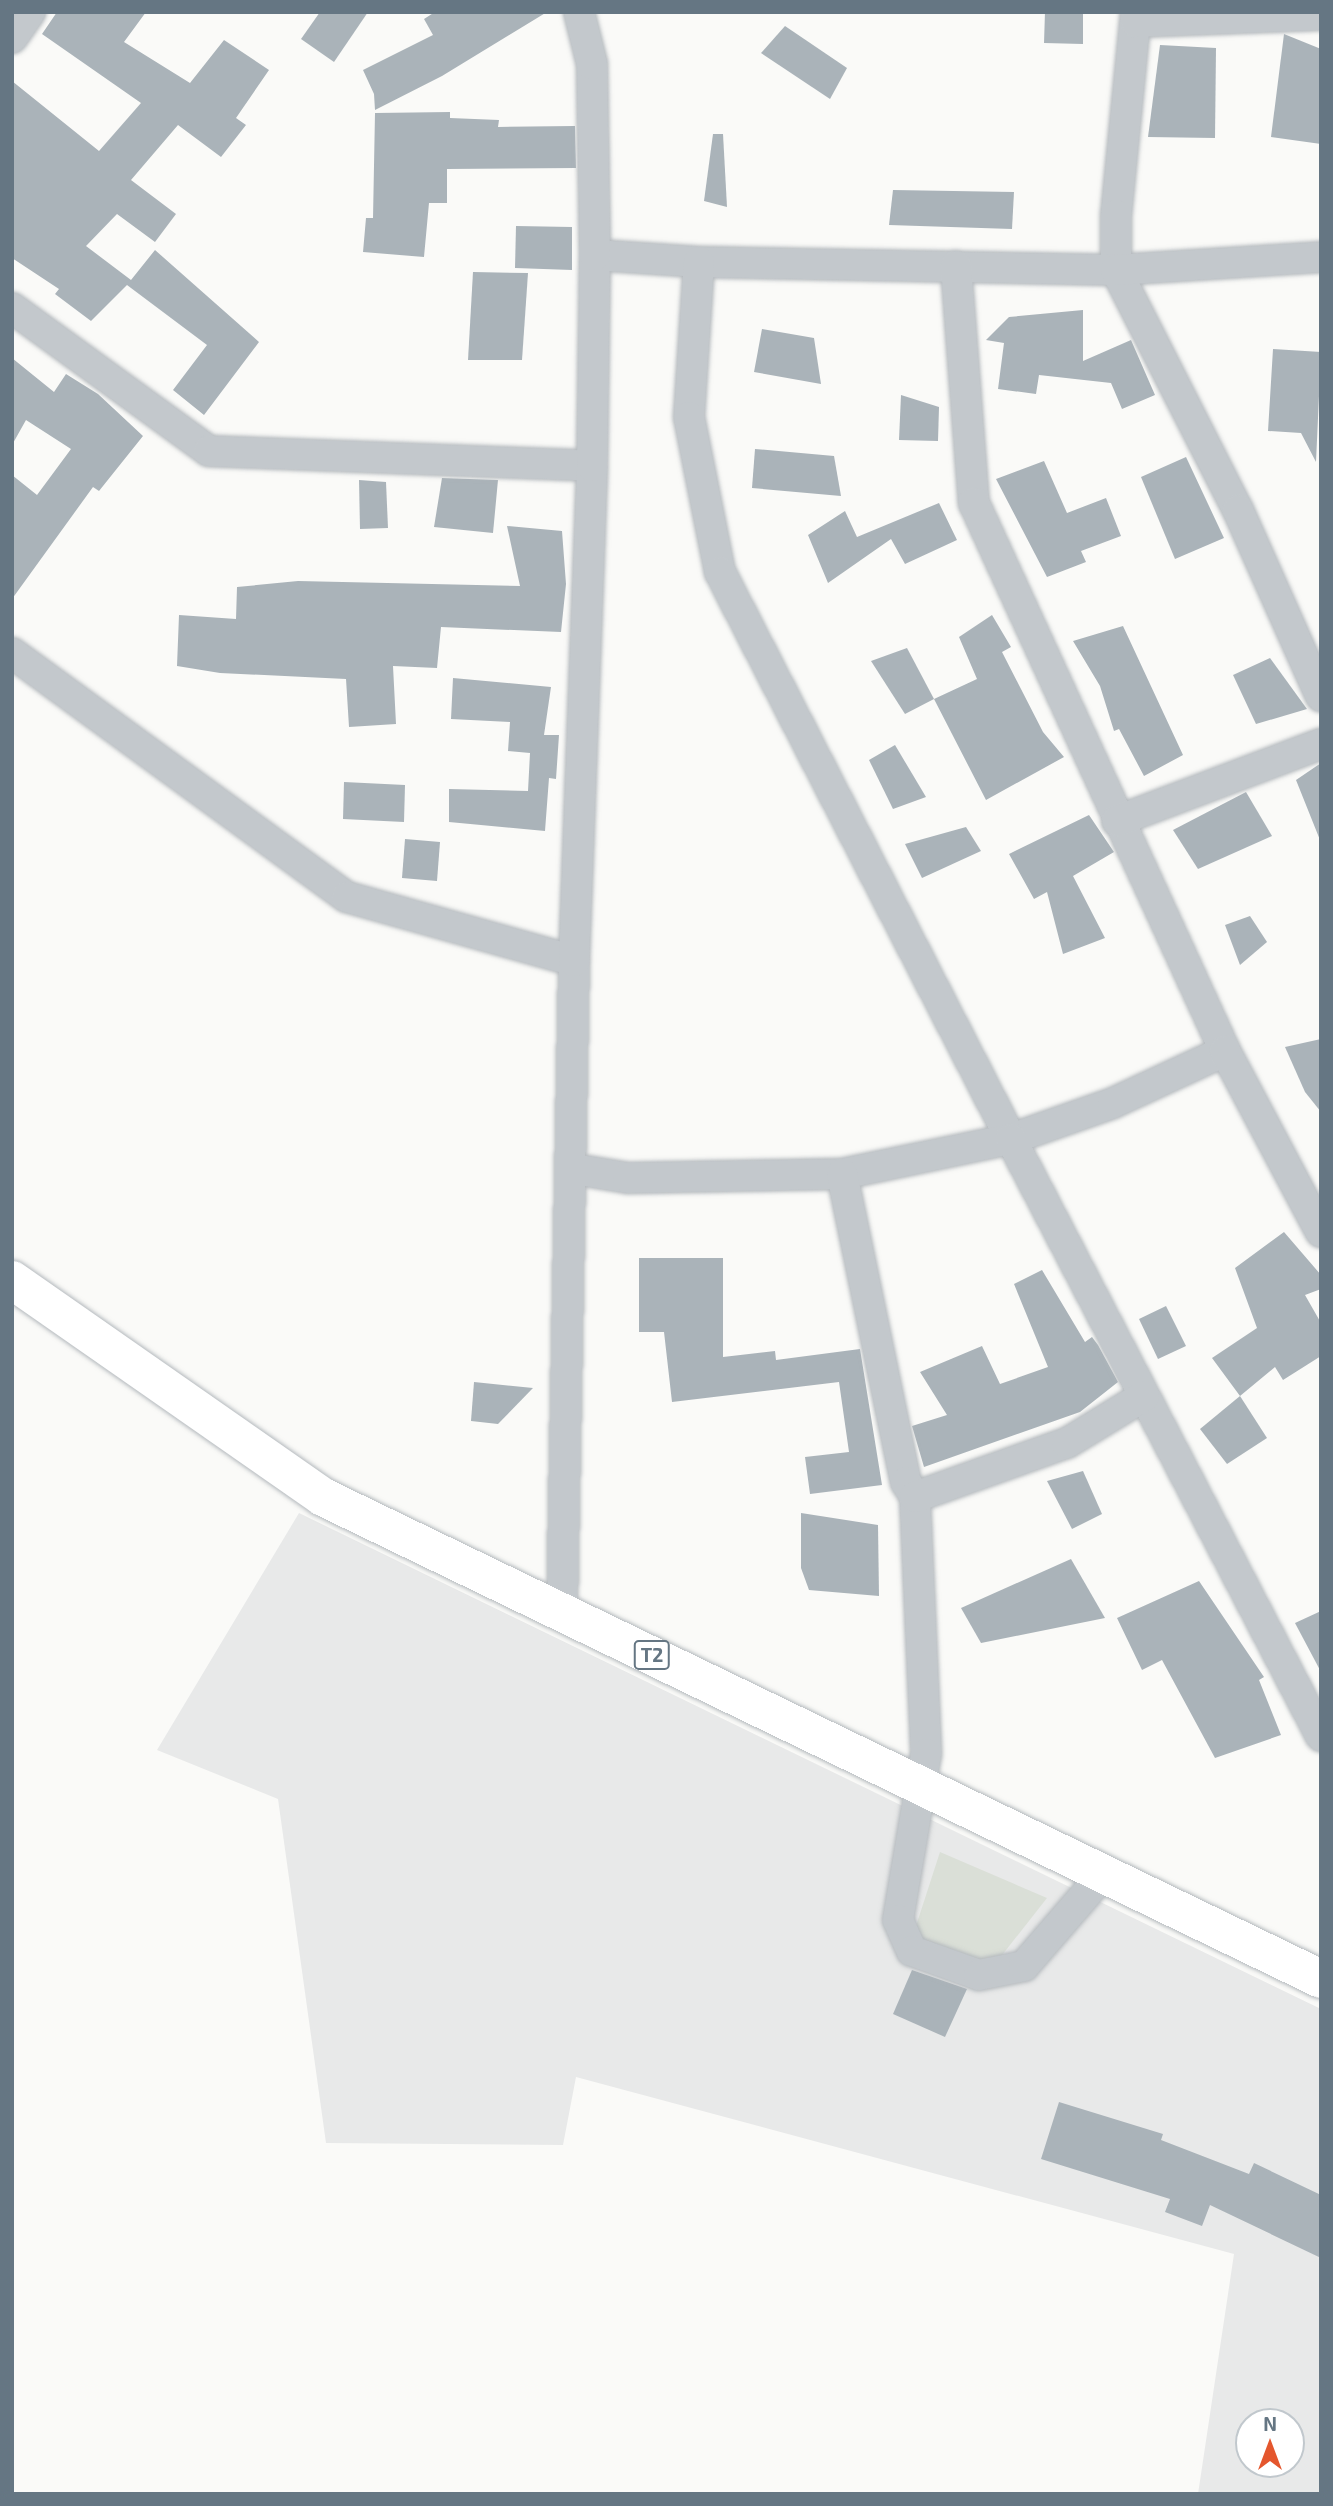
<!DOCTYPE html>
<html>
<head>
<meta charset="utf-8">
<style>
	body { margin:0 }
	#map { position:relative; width:1333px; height:2506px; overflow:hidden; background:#fafaf8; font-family:"Exo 2",sans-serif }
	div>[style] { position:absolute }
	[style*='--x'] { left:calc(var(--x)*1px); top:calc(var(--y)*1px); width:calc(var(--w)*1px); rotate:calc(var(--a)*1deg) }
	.built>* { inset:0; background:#e8e9e9 }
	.green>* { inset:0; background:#dadfd7 }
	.building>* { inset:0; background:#aab3b9 }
	.roads { filter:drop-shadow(0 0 2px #b4b9bd) drop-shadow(0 0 2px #b4b9bd) }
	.minor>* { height:30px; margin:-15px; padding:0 15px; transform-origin:15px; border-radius:15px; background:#c3c8cc }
	.highway>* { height:38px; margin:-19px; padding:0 19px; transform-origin:19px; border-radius:19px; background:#fff }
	span { translate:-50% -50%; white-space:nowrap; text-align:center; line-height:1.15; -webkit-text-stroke:7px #fff; paint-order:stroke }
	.shield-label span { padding:2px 5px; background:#fff; border:2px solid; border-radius:5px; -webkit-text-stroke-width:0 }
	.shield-label { font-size:19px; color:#657683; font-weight:700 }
	.frame { position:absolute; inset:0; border:14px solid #657683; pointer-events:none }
	.north { position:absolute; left:1235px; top:2408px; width:70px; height:70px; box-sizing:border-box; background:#fff; border:2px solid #c1c8cd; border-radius:50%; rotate:0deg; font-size:19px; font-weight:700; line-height:28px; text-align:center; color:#657683 }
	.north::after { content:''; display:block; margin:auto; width:24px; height:32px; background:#e4572e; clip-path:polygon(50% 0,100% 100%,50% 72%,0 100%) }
</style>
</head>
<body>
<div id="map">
	<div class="built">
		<div style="clip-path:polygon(evenodd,299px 1513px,1321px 2009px,1321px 2494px,1198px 2494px,1234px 2254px,576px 2077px,563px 2145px,326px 2143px,278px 1799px,157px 1750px,299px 1513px,1249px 2422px,1291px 2422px,1291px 2464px,1249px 2464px,1249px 2422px)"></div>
	</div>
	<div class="green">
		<div style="clip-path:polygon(940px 1852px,1047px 1898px,999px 1959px,972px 1965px,925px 1946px,916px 1926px)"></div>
	</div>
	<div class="building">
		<div style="clip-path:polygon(57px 12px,146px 12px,124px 42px,190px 83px,224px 40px,269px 70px,236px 118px,246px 125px,221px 157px,178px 125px,131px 180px,176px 214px,155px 242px,117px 214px,86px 246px,131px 280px,155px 250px,259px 342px,204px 415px,173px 390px,207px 345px,127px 285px,91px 321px,55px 294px,59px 289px,12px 258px,12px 81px,99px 151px,141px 103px,42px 34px)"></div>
		<div style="clip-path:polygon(320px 12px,368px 12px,334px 62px,301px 39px)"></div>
		<div style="clip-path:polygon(435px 12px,547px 12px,442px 76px,375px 110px,374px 94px,363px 70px,433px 35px,424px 19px)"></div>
		<div style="clip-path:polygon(1045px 12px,1083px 12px,1083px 44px,1044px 43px)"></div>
		<div style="clip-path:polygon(785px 26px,847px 68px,830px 99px,761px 53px)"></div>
		<div style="clip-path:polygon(1284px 34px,1321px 49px,1321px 144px,1271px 137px)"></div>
		<div style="clip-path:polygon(1160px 45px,1216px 48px,1215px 138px,1148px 137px)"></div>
		<div style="clip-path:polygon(450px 112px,450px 118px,499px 120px,498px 127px,575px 126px,576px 168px,447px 169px,447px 203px,429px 203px,424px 257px,363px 252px,366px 218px,373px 218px,375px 113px)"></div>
		<div style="clip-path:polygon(713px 134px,723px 134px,727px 207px,704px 201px)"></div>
		<div style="clip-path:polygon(893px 190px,1014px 192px,1012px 229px,889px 225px)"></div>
		<div style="clip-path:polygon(516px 226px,572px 227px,572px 270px,515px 268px)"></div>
		<div style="clip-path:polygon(473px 272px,528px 273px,522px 360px,468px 360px)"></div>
		<div style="clip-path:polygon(1083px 310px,1083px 361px,1131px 340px,1155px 395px,1122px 409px,1111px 383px,1039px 375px,1036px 394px,998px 389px,1004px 343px,986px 340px,1009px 317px)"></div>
		<div style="clip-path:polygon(762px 329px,814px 338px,821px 384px,754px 372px)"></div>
		<div style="clip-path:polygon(1273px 349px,1321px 352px,1316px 462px,1301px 433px,1268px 431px)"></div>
		<div style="clip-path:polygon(12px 358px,54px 392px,66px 374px,98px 394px,143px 436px,99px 491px,93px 487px,12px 599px,12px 475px,37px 495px,71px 449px,26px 420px,12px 445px)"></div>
		<div style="clip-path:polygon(901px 395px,939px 407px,938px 441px,899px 440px)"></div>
		<div style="clip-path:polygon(755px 449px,834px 456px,841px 496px,752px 488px)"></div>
		<div style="clip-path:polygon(1186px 457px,1224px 538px,1175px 559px,1141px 477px)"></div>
		<div style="clip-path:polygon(1044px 461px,1067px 513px,1106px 498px,1121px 536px,1081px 551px,1086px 562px,1047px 577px,996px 479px)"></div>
		<div style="clip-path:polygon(442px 478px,498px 480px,493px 533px,434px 527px)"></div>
		<div style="clip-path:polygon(359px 480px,386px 482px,388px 528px,360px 529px)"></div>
		<div style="clip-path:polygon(939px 503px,957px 540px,905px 564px,891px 539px,828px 583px,808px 535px,845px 511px,857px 537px)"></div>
		<div style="clip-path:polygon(507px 526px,562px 531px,566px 584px,561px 632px,441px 627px,437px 668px,393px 666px,396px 724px,349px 727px,346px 679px,220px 673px,177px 666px,179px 615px,236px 619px,237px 587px,298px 581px,520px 586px)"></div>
		<div style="clip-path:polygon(992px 615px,1011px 647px,1002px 652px,1043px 732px,1064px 757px,986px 800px,934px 699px,977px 679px,959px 637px)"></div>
		<div style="clip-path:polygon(1123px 626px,1183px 755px,1144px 776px,1119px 729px,1114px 731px,1100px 686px,1073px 641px)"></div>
		<div style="clip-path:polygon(907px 648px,934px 699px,905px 714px,871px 661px)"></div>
		<div style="clip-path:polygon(1270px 658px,1307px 709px,1256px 724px,1233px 675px)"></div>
		<div style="clip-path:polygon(453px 678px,551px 687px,544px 735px,559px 735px,556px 779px,549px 778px,545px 831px,449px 822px,449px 789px,528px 791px,530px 753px,508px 751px,510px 722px,451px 719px)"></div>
		<div style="clip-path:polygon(895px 745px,926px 797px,893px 809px,869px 760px)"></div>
		<div style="clip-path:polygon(1321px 763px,1321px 840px,1320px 840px,1296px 780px)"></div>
		<div style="clip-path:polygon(344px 782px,405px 785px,404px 822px,343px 819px)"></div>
		<div style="clip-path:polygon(1246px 792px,1272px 836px,1198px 869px,1173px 830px)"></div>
		<div style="clip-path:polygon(1089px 815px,1114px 852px,1073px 876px,1105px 938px,1063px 954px,1047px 892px,1034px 899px,1009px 854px)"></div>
		<div style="clip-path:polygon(966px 827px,981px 851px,922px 878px,905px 844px)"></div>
		<div style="clip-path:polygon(405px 839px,440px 842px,437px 881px,402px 878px)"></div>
		<div style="clip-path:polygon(1250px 916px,1267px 942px,1240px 965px,1225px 925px)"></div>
		<div style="clip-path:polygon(1321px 1039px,1321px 1112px,1305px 1092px,1285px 1047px)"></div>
		<div style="clip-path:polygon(1284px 1232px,1321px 1275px,1321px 1289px,1305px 1295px,1321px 1323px,1321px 1356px,1283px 1380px,1275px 1367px,1240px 1396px,1212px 1358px,1257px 1328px,1235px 1268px)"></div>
		<div style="clip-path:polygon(639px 1258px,723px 1258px,723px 1357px,775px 1351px,776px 1360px,860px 1349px,882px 1485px,810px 1494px,805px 1457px,849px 1452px,839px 1382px,672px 1402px,664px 1332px,639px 1332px)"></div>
		<div style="clip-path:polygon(1042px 1270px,1085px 1342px,1092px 1337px,1098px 1345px,1118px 1382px,1080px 1412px,924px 1467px,912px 1426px,947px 1415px,920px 1372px,982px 1346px,1000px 1384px,1048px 1367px,1014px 1284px)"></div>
		<div style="clip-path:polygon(1166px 1306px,1186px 1346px,1158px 1359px,1139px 1319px)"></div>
		<div style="clip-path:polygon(474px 1382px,533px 1388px,498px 1424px,471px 1421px)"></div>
		<div style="clip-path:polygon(1240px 1396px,1267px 1438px,1227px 1464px,1200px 1429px)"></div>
		<div style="clip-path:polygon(1083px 1471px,1102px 1514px,1072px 1529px,1047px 1481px)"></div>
		<div style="clip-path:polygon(801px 1513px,878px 1525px,879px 1596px,809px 1590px,801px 1568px)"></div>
		<div style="clip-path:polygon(1071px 1559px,1105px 1618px,981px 1643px,961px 1608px)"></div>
		<div style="clip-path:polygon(1199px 1581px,1264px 1677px,1259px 1680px,1281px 1735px,1215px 1758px,1162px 1660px,1142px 1670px,1117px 1618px)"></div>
		<div style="clip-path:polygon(1321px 1611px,1321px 1672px,1295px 1623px)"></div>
		<div style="clip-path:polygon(912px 1970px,967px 1989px,945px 2037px,893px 2014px)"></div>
		<div style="clip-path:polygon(1059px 2102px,1163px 2134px,1161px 2140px,1249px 2174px,1254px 2163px,1321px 2195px,1321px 2258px,1210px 2205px,1202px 2226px,1165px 2212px,1170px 2199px,1041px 2159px)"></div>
	</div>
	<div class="roads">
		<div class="minor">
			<div style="--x:1136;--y:12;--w:204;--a:95.6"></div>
			<div style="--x:1116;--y:215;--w:55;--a:90"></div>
			<div style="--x:1116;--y:270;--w:269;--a:63.1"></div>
			<div style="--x:1238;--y:510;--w:204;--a:66"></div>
			<div style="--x:1136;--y:22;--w:185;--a:-2.2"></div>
			<div style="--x:12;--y:38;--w:32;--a:-55"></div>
			<div style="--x:595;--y:255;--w:104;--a:3.9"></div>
			<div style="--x:699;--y:262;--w:417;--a:1.1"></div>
			<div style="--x:1116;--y:270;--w:205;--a:-3.6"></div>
			<div style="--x:699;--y:262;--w:155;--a:93.7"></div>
			<div style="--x:689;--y:417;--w:158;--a:78.7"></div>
			<div style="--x:720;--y:572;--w:637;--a:62.83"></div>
			<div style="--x:1011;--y:1139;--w:108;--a:-19.4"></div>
			<div style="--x:1113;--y:1103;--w:123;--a:-24.9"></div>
			<div style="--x:956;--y:266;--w:238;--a:85.7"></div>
			<div style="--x:974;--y:503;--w:603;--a:65.39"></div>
			<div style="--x:1225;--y:1051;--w:205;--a:62.1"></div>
			<div style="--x:12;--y:308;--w:243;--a:36"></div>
			<div style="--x:209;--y:451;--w:383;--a:2.2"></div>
			<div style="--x:12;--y:653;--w:414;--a:36.1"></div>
			<div style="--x:347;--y:897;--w:236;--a:15.7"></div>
			<div style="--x:1117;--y:821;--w:218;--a:-20.7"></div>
			<div style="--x:574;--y:1169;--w:55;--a:9.5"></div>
			<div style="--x:628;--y:1178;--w:214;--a:-1.1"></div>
			<div style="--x:842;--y:1174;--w:173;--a:-11.7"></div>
			<div style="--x:1011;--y:1139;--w:673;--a:62.56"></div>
			<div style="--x:842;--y:1174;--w:315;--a:78.3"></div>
			<div style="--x:906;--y:1482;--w:17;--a:59"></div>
			<div style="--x:915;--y:1497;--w:257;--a:87.5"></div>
			<div style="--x:926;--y:1754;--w:168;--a:99.6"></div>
			<div style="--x:898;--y:1920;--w:34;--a:66"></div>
			<div style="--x:912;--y:1951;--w:71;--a:19.7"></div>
			<div style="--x:979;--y:1975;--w:46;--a:-11.3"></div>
			<div style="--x:1024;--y:1966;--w:124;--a:-49.2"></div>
			<div style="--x:915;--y:1497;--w:161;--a:-19.6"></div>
			<div style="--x:1067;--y:1443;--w:90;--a:-31.4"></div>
			<div style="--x:562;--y:1612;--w:651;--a:-88.94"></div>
			<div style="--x:574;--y:961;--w:495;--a:-87.9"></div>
			<div style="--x:592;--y:466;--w:211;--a:-89.2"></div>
			<div style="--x:595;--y:255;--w:191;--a:-90.9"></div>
			<div style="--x:592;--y:64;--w:54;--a:-104"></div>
		</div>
		<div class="highway">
			<div style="--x:12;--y:1280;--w:379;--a:34.9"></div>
			<div style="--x:323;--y:1497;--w:1108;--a:25.78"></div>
		</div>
	</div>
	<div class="shield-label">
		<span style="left:652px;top:1655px">T2</span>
	</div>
	<div class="frame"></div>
	<div class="north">N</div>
</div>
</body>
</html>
